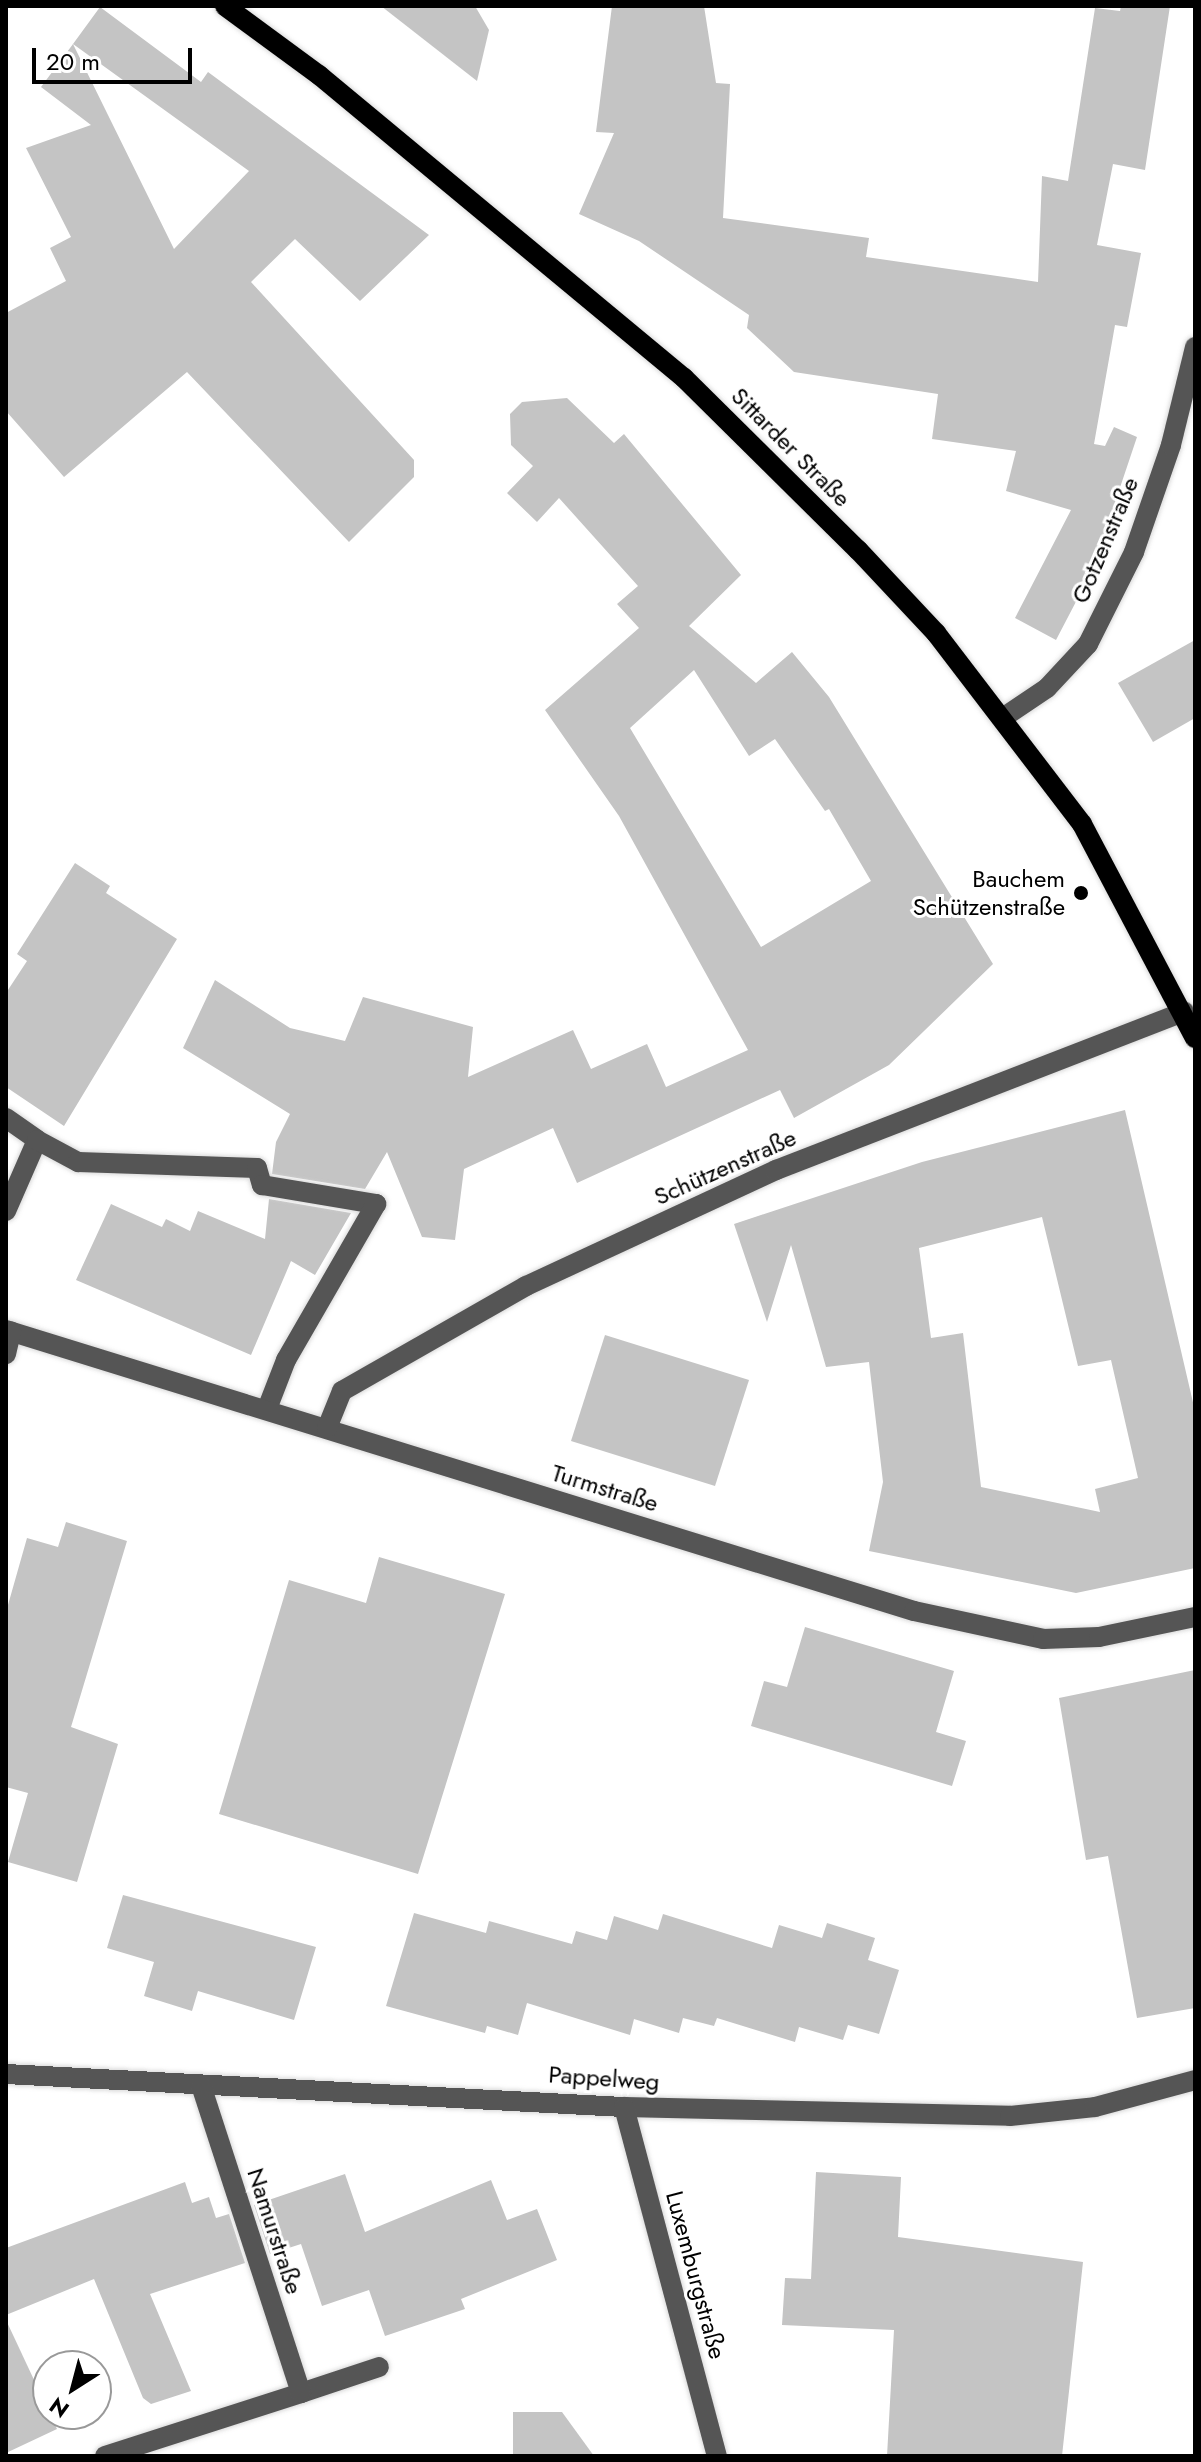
<!DOCTYPE html>
<html>
<head>
<meta charset="utf-8">
<style>
	body { margin:0 }
	#map { position:relative; width:1201px; height:2462px; overflow:hidden; background:#fff; font-family:Jost,sans-serif }
	div>[style] { position:absolute }
	[style*='--x'] { left:calc(var(--x)*1px); top:calc(var(--y)*1px); width:calc(var(--w)*1px); rotate:calc(var(--a)*1deg) }
	.building>* { inset:0; background:#c4c4c4 }
	.roads { filter:drop-shadow(0 0 2px #dbdbdb) drop-shadow(0 0 2px #dbdbdb) }
	.minor>* { height:20px; margin:-10px; padding:0 10px; transform-origin:10px; border-radius:10px; background:#555 }
	.major>* { height:20px; margin:-10px; padding:0 10px; transform-origin:10px; border-radius:10px; background:#000 }
	.dots>* { width:22px; height:22px; translate:-50% -50%; box-sizing:border-box; border:4px solid #fff; border-radius:50% }
	span { translate:-50% -50%; white-space:nowrap; text-align:center; line-height:1.15; -webkit-text-stroke:6px #fff; paint-order:stroke }
	.street-label { font-size:24px; color:#000 }
	.poi-label { font-size:24px; color:#000 }
	.right { translate:-100% -50%; text-align:right }
	.frame { position:absolute; inset:0; border:8px solid #000; pointer-events:none }
	.north { position:absolute; left:32px; top:2350px; width:80px; height:80px; box-sizing:border-box; background:#fff; border:2px solid #999; border-radius:50%; rotate:216deg; font-size:22px; font-weight:700; line-height:32px; text-align:center; color:#000 }
	.north::after { content:''; display:block; margin:auto; width:28px; height:36px; background:#000; clip-path:polygon(50% 0,100% 100%,50% 72%,0 100%) }
	.scale { position:absolute; left:32px; top:48px; width:160px; height:36px; box-sizing:border-box; border:4px solid #000; border-top:0; padding-left:10px; font-size:24px; line-height:28px; white-space:nowrap; color:#000; -webkit-text-stroke:6px #fff; paint-order:stroke }
</style>
</head>
<body>
<div id="map">
	<div class="building">
		<div style="clip-path:polygon(381px 6px,475px 6px,489px 30px,477px 81px)"></div>
		<div style="clip-path:polygon(612px 6px,704px 6px,716px 83px,730px 84px,723px 218px,869px 238px,866px 257px,1038px 282px,1042px 176px,1068px 181px,1095px 8px,1120px 11px,1121px 6px,1170px 6px,1145px 170px,1113px 164px,1097px 245px,1141px 253px,1127px 327px,1115px 325px,1094px 444px,1105px 446px,1114px 427px,1137px 437px,1092px 571px,1056px 640px,1015px 618px,1071px 510px,1006px 491px,1016px 451px,932px 439px,938px 394px,794px 372px,747px 328px,749px 315px,639px 241px,579px 214px,614px 133px,596px 132px)"></div>
		<div style="clip-path:polygon(100px 7px,201px 82px,208px 72px,429px 235px,360px 301px,295px 239px,251px 282px,414px 460px,414px 477px,349px 542px,187px 372px,64px 477px,6px 411px,6px 313px,66px 281px,50px 248px,71px 237px,26px 148px,91px 125px,41px 87px,73px 44px,174px 249px,249px 171px,73px 44px)"></div>
		<div style="clip-path:polygon(evenodd,567px 398px,614px 443px,624px 434px,741px 575px,689px 626px,756px 683px,792px 652px,829px 697px,993px 964px,889px 1065px,794px 1118px,780px 1090px,577px 1183px,553px 1128px,464px 1169px,455px 1240px,422px 1237px,387px 1152px,365px 1189px,272px 1174px,276px 1142px,290px 1114px,183px 1048px,215px 980px,290px 1028px,345px 1041px,363px 997px,473px 1027px,468px 1077px,573px 1030px,591px 1069px,647px 1044px,666px 1087px,748px 1050px,619px 816px,545px 710px,639px 628px,617px 604px,638px 586px,559px 498px,537px 522px,507px 493px,533px 466px,511px 445px,510px 414px,522px 402px,567px 398px,694px 670px,749px 756px,775px 739px,825px 811px,829px 809px,871px 881px,761px 947px,630px 728px,694px 670px)"></div>
		<div style="clip-path:polygon(1195px 640px,1195px 718px,1153px 742px,1118px 683px)"></div>
		<div style="clip-path:polygon(75px 863px,110px 886px,106px 893px,177px 939px,64px 1126px,6px 1087px,6px 993px,27px 961px,17px 954px)"></div>
		<div style="clip-path:polygon(evenodd,1125px 1110px,1195px 1411px,1195px 1568px,1076px 1593px,869px 1551px,883px 1482px,869px 1362px,826px 1367px,791px 1245px,767px 1322px,734px 1224px,922px 1162px,1125px 1110px,1042px 1217px,1078px 1366px,1111px 1360px,1138px 1478px,1095px 1489px,1100px 1512px,981px 1487px,963px 1333px,931px 1338px,919px 1248px,1042px 1217px)"></div>
		<div style="clip-path:polygon(269px 1199px,351px 1213px,315px 1275px,291px 1261px,251px 1355px,76px 1280px,111px 1204px,162px 1227px,166px 1219px,190px 1231px,198px 1211px,265px 1239px)"></div>
		<div style="clip-path:polygon(605px 1335px,749px 1380px,715px 1486px,571px 1441px)"></div>
		<div style="clip-path:polygon(66px 1522px,127px 1541px,71px 1727px,118px 1744px,77px 1882px,8px 1862px,28px 1793px,6px 1787px,6px 1612px,27px 1538px,58px 1547px)"></div>
		<div style="clip-path:polygon(379px 1557px,505px 1594px,418px 1874px,219px 1814px,289px 1580px,366px 1603px)"></div>
		<div style="clip-path:polygon(805px 1627px,954px 1671px,936px 1732px,966px 1741px,952px 1786px,751px 1726px,764px 1681px,787px 1687px)"></div>
		<div style="clip-path:polygon(1195px 1670px,1195px 2008px,1137px 2018px,1108px 1856px,1086px 1860px,1059px 1698px)"></div>
		<div style="clip-path:polygon(123px 1895px,316px 1947px,294px 2020px,198px 1991px,192px 2011px,144px 1996px,154px 1962px,107px 1948px)"></div>
		<div style="clip-path:polygon(414px 1913px,486px 1933px,489px 1921px,572px 1944px,576px 1931px,607px 1940px,614px 1916px,658px 1930px,663px 1914px,772px 1948px,779px 1925px,822px 1938px,827px 1923px,875px 1938px,868px 1960px,899px 1970px,879px 2034px,848px 2025px,843px 2040px,799px 2027px,795px 2042px,717px 2018px,714px 2026px,683px 2018px,679px 2033px,634px 2019px,630px 2035px,527px 2003px,518px 2035px,487px 2026px,485px 2033px,386px 2006px)"></div>
		<div style="clip-path:polygon(816px 2172px,901px 2177px,898px 2237px,1083px 2262px,1062px 2456px,887px 2456px,894px 2330px,782px 2325px,785px 2278px,811px 2279px)"></div>
		<div style="clip-path:polygon(345px 2174px,365px 2232px,491px 2180px,507px 2220px,537px 2209px,557px 2260px,461px 2299px,465px 2309px,385px 2336px,369px 2290px,322px 2306px,301px 2244px,270px 2254px,254px 2205px)"></div>
		<div style="clip-path:polygon(185px 2182px,192px 2203px,209px 2197px,216px 2218px,229px 2214px,245px 2263px,150px 2294px,191px 2391px,151px 2404px,143px 2398px,94px 2279px,6px 2315px,6px 2248px)"></div>
		<div style="clip-path:polygon(6px 2320px,57px 2429px,6px 2453px)"></div>
		<div style="clip-path:polygon(513px 2412px,562px 2412px,594px 2456px,513px 2456px)"></div>
	</div>
	<div class="roads">
		<div class="minor">
			<div style="--x:1004;--y:717;--w:52;--a:-34"></div>
			<div style="--x:1047;--y:688;--w:60;--a:-47"></div>
			<div style="--x:1088;--y:644;--w:103;--a:-63.4"></div>
			<div style="--x:1134;--y:552;--w:113;--a:-70.9"></div>
			<div style="--x:1171;--y:445;--w:101;--a:-76.2"></div>
			<div style="--x:6;--y:1118;--w:38;--a:35"></div>
			<div style="--x:6;--y:1211;--w:77;--a:-66.4"></div>
			<div style="--x:37;--y:1140;--w:47;--a:28.2"></div>
			<div style="--x:78;--y:1162;--w:179;--a:1.9"></div>
			<div style="--x:257;--y:1168;--w:18;--a:74"></div>
			<div style="--x:262;--y:1185;--w:116;--a:9.5"></div>
			<div style="--x:376;--y:1204;--w:180;--a:120"></div>
			<div style="--x:286;--y:1360;--w:53;--a:111.2"></div>
			<div style="--x:6;--y:1330;--w:950;--a:17.2"></div>
			<div style="--x:914;--y:1611;--w:132;--a:12.2"></div>
			<div style="--x:1043;--y:1639;--w:56;--a:-2"></div>
			<div style="--x:1099;--y:1637;--w:98;--a:-11.8"></div>
			<div style="--x:6;--y:1354;--w:23;--a:-77"></div>
			<div style="--x:327;--y:1428;--w:40;--a:-68"></div>
			<div style="--x:342;--y:1391;--w:212;--a:-29.7"></div>
			<div style="--x:526;--y:1286;--w:276;--a:-24.9"></div>
			<div style="--x:776;--y:1170;--w:438;--a:-21.2"></div>
			<div style="--x:6;--y:2074;--w:619;--a:3.06"></div>
			<div style="--x:624;--y:2107;--w:386;--a:1.3"></div>
			<div style="--x:1010;--y:2116;--w:85;--a:-6"></div>
			<div style="--x:1095;--y:2107;--w:104;--a:-15.1"></div>
			<div style="--x:624;--y:2107;--w:361;--a:75.1"></div>
			<div style="--x:301;--y:2393;--w:82;--a:-18.4"></div>
			<div style="--x:105;--y:2456;--w:206;--a:-17.8"></div>
			<div style="--x:301;--y:2393;--w:323;--a:-108"></div>
		</div>
		<div class="major">
			<div style="--x:225;--y:6;--w:117;--a:36.3"></div>
			<div style="--x:319;--y:75;--w:474;--a:39.7"></div>
			<div style="--x:684;--y:378;--w:245;--a:44.7"></div>
			<div style="--x:858;--y:550;--w:114;--a:46.8"></div>
			<div style="--x:936;--y:633;--w:240;--a:52.6"></div>
			<div style="--x:1082;--y:824;--w:242;--a:62.2"></div>
		</div>
	</div>
	<div class="dots">
		<div style="left:1081px;top:893px;background:#000"></div>
	</div>
	<div class="street-label">
		<span style="left:791px;top:447px;rotate:45deg">Sittarder Straße</span>
		<span style="left:1105px;top:540px;rotate:-67deg">Gotzenstraße</span>
		<span style="left:725px;top:1167px;rotate:-24deg">Schützenstraße</span>
		<span style="left:605px;top:1488px;rotate:17deg">Turmstraße</span>
		<span style="left:604px;top:2078px;rotate:4deg">Pappelweg</span>
		<span style="left:275px;top:2231px;rotate:72deg">Namurstraße</span>
		<span style="left:696px;top:2275px;rotate:75deg">Luxemburgstraße</span>
	</div>
	<div class="poi-label">
		<span class="right" style="left:1065px;top:893px">Bauchem<br>Schützenstraße</span>
	</div>
	<div class="frame"></div>
	<div class="north">N</div>
	<div class="scale">20 m</div>
</div>
</body>
</html>
